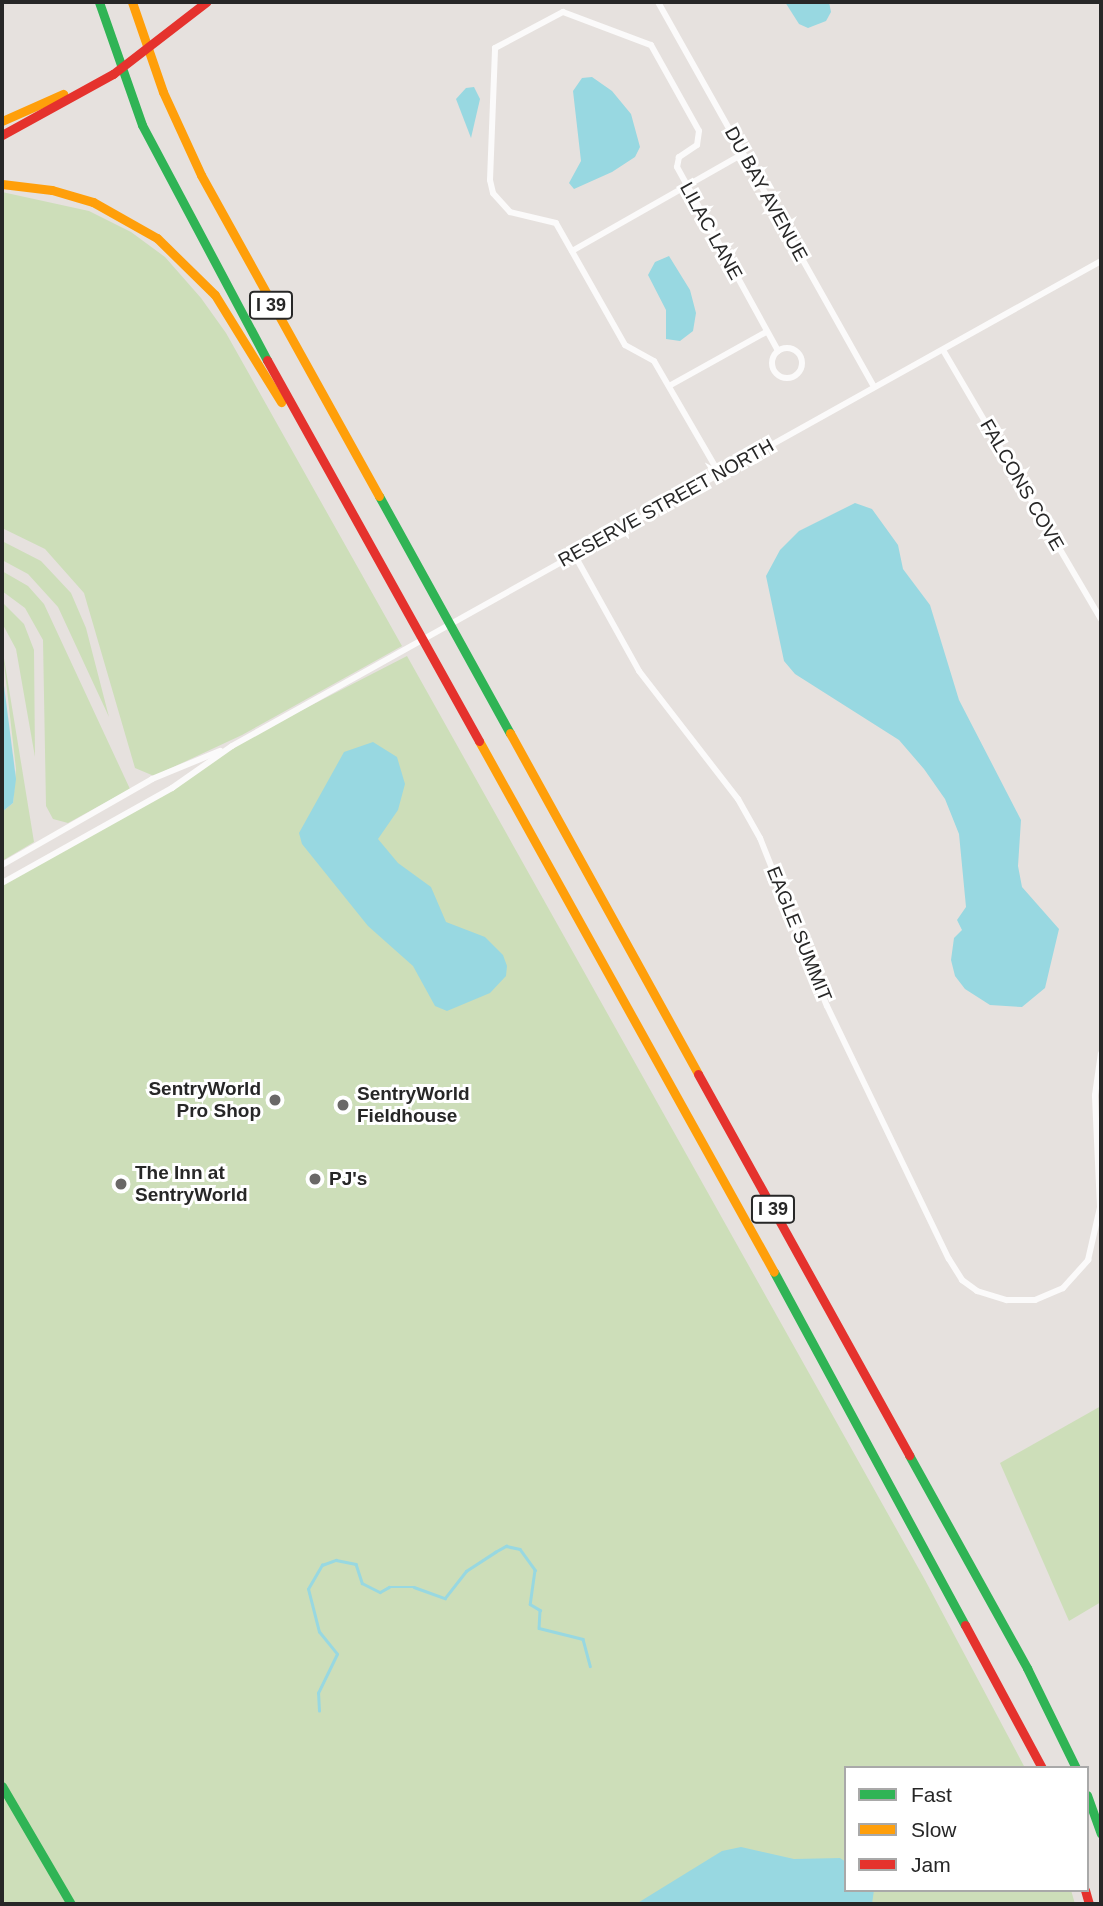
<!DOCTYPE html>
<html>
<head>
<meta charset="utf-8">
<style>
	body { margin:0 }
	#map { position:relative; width:1103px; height:1906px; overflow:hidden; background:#e6e1de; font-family:Arial,sans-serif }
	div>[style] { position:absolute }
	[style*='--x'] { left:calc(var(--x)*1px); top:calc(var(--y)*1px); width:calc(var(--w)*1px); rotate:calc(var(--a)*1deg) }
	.green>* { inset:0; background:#cddeb9 }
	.water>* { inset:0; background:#98d8e1 }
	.stream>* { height:2.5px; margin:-1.25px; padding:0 1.25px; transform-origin:1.25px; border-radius:1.25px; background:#98d8e1 }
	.street>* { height:6px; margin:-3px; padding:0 3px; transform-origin:3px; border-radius:3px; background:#fbfafa }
	.street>.ring { margin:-3px; padding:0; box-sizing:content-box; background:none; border:6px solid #fbfafa; border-radius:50% }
	.fast>* { height:9px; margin:-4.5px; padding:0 4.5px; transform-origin:4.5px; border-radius:4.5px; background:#30b455 }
	.slow>* { height:9px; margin:-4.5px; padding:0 4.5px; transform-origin:4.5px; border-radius:4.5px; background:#ff9f0a }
	.jam>* { height:9px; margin:-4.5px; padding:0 4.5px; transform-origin:4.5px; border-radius:4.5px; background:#e5322d }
	.dots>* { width:19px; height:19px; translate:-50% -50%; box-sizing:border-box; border:4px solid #fff; border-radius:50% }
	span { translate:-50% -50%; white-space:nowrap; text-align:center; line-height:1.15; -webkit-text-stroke:6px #fff; paint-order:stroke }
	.shield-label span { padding:2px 5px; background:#fff; border:2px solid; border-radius:5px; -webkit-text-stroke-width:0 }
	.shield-label { font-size:18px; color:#272727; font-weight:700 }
	.street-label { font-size:19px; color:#272727 }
	.poi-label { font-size:19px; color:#272727; font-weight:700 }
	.right { translate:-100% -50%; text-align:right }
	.left { translate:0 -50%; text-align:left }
	.frame { position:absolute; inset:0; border:4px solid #272727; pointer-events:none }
	.legend { position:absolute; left:844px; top:1766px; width:245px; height:126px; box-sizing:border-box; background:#fff; border:2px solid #a9a9a9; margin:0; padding:9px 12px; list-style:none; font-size:21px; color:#272727 }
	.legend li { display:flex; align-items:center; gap:14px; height:35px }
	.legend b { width:35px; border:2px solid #a9a9a9 }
</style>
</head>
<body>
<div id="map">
	<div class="green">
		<div style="clip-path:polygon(2px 192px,89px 211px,131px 232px,165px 257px,201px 298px,226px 333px,402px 646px,242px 735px,154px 776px,135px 768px,84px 593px,45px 549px,2px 528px)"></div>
		<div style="clip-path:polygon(2px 541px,41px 561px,71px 593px,86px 628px,109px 717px,58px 607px,28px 574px,2px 560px)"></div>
		<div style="clip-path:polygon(2px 571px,28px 586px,44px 604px,130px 789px,68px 823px,53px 819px,46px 806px,43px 640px,25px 608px,2px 591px)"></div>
		<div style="clip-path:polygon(2px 602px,24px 624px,34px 650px,35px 757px,16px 649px,2px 623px)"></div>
		<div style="clip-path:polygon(2px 646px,34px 842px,2px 861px,2px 812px,13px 803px,16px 769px)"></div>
		<div style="clip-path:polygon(407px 656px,925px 1580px,1025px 1768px,846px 1768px,846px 1890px,1071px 1890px,1075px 1904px,2px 1904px,2px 883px,141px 805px,232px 746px)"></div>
		<div style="clip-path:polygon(1101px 1406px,1101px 1602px,1069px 1621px,1000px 1463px)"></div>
	</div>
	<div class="water">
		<div style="clip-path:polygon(785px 2px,829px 2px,831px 12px,826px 21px,808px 28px,799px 24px)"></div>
		<div style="clip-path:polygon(592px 77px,612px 91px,631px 114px,640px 147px,635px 157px,612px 172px,574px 189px,569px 183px,581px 161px,573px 91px,582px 78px)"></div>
		<div style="clip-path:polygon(474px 87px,480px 99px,471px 138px,456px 99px,466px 88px)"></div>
		<div style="clip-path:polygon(669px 256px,690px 290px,696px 313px,693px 331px,680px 341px,666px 339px,666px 310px,648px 275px,655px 262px)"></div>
		<div style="clip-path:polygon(855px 503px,872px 509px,898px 545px,903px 569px,930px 605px,959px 700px,1021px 820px,1018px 866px,1022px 887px,1059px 929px,1045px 988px,1022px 1007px,990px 1005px,965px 989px,955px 976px,951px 960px,954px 938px,962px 930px,957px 920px,966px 907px,959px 834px,945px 799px,924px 769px,899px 740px,795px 674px,784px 661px,766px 576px,780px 550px,799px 531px)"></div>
		<div style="clip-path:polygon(2px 670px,16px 779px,13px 803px,2px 812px)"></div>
		<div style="clip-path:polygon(373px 742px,397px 757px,405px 784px,398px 810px,378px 839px,398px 863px,431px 887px,446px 922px,485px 937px,503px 955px,507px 966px,506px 976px,490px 993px,447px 1011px,435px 1006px,413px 966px,368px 926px,302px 844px,299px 833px,344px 752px)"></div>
		<div style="clip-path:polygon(741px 1847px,794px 1859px,840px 1858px,846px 1862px,846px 1890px,874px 1890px,872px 1904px,636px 1904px,722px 1851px)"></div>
	</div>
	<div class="stream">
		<div style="--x:319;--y:1711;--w:18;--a:-93"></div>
		<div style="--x:318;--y:1693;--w:43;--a:-64"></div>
		<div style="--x:337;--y:1654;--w:28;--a:-129"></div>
		<div style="--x:319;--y:1632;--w:44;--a:-104.3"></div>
		<div style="--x:308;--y:1589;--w:28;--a:-60"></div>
		<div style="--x:322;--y:1565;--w:15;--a:-20"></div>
		<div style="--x:336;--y:1560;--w:20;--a:11"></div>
		<div style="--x:356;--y:1564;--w:20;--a:72"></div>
		<div style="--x:362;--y:1583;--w:20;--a:27"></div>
		<div style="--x:380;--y:1592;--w:10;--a:-29"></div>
		<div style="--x:389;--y:1587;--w:25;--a:0"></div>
		<div style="--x:414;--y:1587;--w:33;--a:20"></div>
		<div style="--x:445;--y:1598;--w:34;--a:-52"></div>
		<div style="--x:466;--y:1571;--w:35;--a:-33"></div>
		<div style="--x:495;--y:1552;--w:13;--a:-29"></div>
		<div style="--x:506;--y:1546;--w:14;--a:12"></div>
		<div style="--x:520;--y:1549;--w:26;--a:54"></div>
		<div style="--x:535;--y:1570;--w:34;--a:98"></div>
		<div style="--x:530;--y:1604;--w:12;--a:31"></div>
		<div style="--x:540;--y:1610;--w:18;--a:93"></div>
		<div style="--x:539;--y:1628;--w:45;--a:14"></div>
		<div style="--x:583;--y:1639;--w:28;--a:75"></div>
	</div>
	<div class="street">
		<div style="--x:658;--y:2;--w:441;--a:60.7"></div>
		<div style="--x:572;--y:251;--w:197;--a:-29.6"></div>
		<div class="ring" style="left:772px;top:348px;width:24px;height:24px"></div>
		<div style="--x:943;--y:350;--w:312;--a:59.6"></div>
		<div style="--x:669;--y:386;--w:111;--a:-29.1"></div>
		<div style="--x:719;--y:473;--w:129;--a:-120.1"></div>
		<div style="--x:654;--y:361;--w:33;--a:-151"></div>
		<div style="--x:625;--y:345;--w:140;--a:-119.5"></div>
		<div style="--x:556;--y:223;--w:47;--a:-166.6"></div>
		<div style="--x:510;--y:212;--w:25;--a:-132"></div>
		<div style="--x:493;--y:193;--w:13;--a:-103"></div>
		<div style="--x:490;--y:180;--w:132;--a:-87.8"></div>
		<div style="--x:495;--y:48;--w:77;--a:-27.9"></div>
		<div style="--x:563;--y:12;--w:94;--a:20.6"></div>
		<div style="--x:651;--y:45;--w:98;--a:60.8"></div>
		<div style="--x:699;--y:131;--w:14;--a:98"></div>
		<div style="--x:697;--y:145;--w:22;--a:146"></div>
		<div style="--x:679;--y:157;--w:10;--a:101"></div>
		<div style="--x:677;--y:167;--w:210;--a:61.2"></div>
		<div style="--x:574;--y:554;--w:134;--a:60.9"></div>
		<div style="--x:639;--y:671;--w:162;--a:52.3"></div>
		<div style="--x:738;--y:799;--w:45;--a:60.6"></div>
		<div style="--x:760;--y:838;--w:181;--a:68.3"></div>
		<div style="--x:827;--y:1006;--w:281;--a:64.3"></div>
		<div style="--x:949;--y:1259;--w:25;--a:58"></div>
		<div style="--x:962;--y:1280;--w:19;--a:36"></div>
		<div style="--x:977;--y:1291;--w:31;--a:17"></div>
		<div style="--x:1007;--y:1300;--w:28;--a:0"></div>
		<div style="--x:1035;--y:1300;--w:30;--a:-23"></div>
		<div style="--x:1063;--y:1288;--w:38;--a:-48"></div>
		<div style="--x:1088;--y:1260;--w:54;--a:-77.2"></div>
		<div style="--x:1100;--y:1207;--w:112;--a:-92.6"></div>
		<div style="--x:1095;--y:1095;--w:42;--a:-81.9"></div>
		<div style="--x:2;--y:865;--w:173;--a:-29.8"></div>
		<div style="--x:152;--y:779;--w:74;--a:-22.4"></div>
		<div style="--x:2;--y:883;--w:195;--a:-29.2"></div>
		<div style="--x:172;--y:788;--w:73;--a:-35"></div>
		<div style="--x:232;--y:746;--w:995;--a:-29.17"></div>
	</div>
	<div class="fast">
		<div style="--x:99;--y:2;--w:130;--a:70.7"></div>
		<div style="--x:142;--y:125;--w:266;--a:62"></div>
		<div style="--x:379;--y:496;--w:271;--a:61.1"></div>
		<div style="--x:774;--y:1272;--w:401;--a:61.6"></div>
		<div style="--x:909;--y:1455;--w:244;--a:61"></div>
		<div style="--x:1027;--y:1668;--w:111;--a:63.9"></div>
		<div style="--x:2;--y:1786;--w:137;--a:59.7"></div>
		<div style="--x:1087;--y:1795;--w:41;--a:70.3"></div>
	</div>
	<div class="slow">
		<div style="--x:132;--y:2;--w:95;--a:71"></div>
		<div style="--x:163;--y:92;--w:91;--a:65.4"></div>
		<div style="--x:201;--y:175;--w:367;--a:61"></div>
		<div style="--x:2;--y:121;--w:67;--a:-23.9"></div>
		<div style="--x:2;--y:184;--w:50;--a:6.8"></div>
		<div style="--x:52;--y:190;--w:43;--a:16.3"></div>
		<div style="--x:93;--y:202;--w:73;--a:29.4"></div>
		<div style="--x:157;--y:238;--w:81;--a:44.5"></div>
		<div style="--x:215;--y:295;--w:126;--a:58.3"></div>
		<div style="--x:510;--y:733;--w:389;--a:61.1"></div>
		<div style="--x:479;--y:741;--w:607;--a:60.95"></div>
	</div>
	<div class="jam">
		<div style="--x:2;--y:135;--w:127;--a:-28.8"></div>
		<div style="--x:113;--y:74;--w:118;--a:-37.7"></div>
		<div style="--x:267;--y:360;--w:436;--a:60.9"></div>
		<div style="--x:698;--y:1074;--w:436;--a:61"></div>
		<div style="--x:965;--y:1625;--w:162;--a:61.7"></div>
		<div style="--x:1085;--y:1890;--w:15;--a:74"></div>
	</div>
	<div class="dots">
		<div style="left:275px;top:1100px;background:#6a6867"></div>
		<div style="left:343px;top:1105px;background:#6a6867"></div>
		<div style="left:315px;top:1179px;background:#6a6867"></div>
		<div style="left:121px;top:1184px;background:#6a6867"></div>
	</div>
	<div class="shield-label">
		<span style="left:271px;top:305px">I 39</span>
		<span style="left:773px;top:1209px">I 39</span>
	</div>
	<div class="street-label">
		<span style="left:766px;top:194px;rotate:61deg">DU BAY AVENUE</span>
		<span style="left:711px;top:231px;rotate:61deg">LILAC LANE</span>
		<span style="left:1022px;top:485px;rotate:60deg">FALCONS COVE</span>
		<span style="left:666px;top:503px;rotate:-29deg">RESERVE STREET NORTH</span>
		<span style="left:799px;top:934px;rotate:68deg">EAGLE SUMMIT</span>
	</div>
	<div class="poi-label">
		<span class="right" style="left:261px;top:1100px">SentryWorld<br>Pro Shop</span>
		<span class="left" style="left:357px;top:1105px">SentryWorld<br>Fieldhouse</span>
		<span class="left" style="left:135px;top:1184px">The Inn at<br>SentryWorld</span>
		<span class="left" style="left:329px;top:1179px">PJ's</span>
	</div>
	<div class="frame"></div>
	<ul class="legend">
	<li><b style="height:9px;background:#30b455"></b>Fast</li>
	<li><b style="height:9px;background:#ff9f0a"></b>Slow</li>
	<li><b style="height:9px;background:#e5322d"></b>Jam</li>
	</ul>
</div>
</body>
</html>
